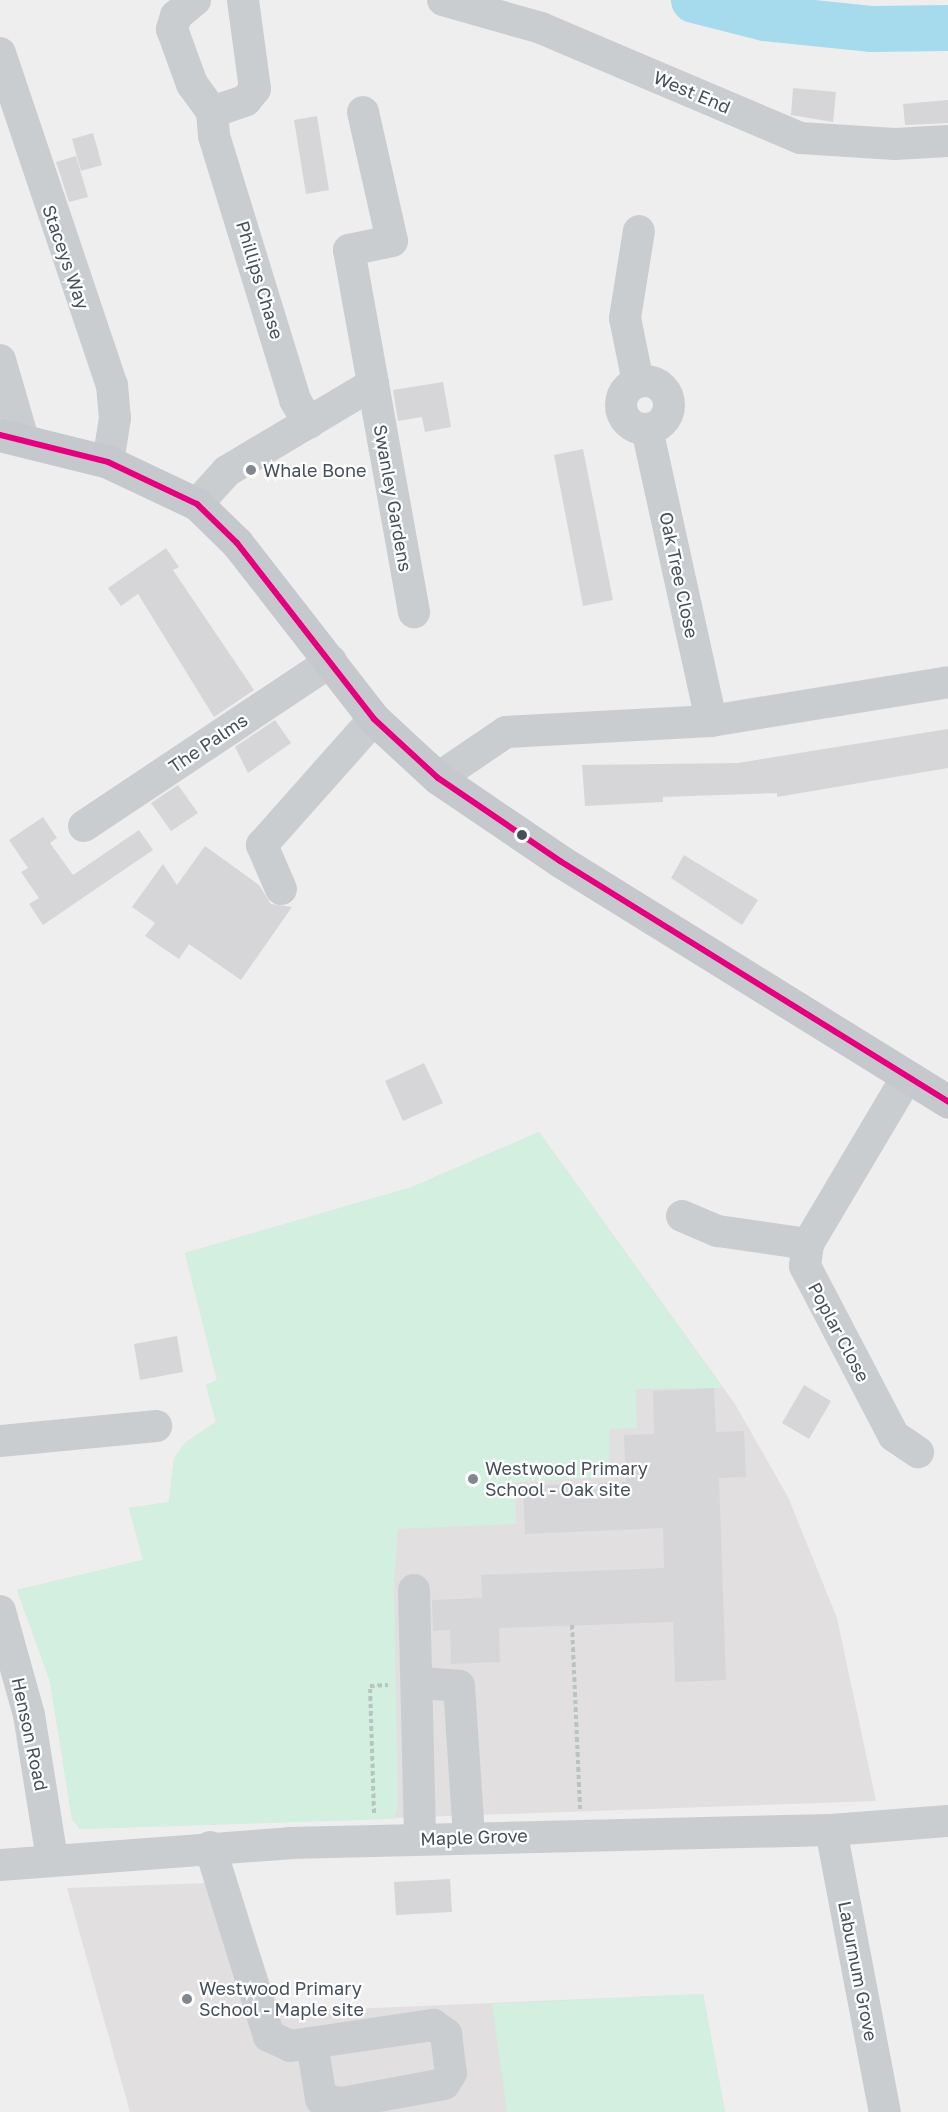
<!DOCTYPE html>
<html>
<head>
<meta charset="utf-8">
<style>
	body { margin:0 }
	#map { position:relative; width:948px; height:2112px; overflow:hidden; background:#efeeee; font-family:"Golos Text",sans-serif }
	div>[style] { position:absolute }
	[style*='--x'] { left:calc(var(--x)*1px); top:calc(var(--y)*1px); width:calc(var(--w)*1px); rotate:calc(var(--a)*1deg) }
	.education>* { inset:0; background:#e1dfe0 }
	.green>* { inset:0; background:#d2efdf }
	.river>* { height:46px; margin:-23px; padding:0 23px; transform-origin:23px; border-radius:23px; background:#a6daed }
	.building>* { inset:0; background:#d6d6d8 }
	.path>* { height:4px; margin-top:-2px; transform-origin:0; background:repeating-linear-gradient(90deg,#b7c4c0 0 4.5px,transparent 0 7.5px) }
	.minor>* { height:32px; margin:-16px; padding:0 16px; transform-origin:16px; border-radius:16px; background:#cacdcf }
	.minor>.ring { margin:-16px; padding:0; box-sizing:content-box; background:none; border:32px solid #cacdcf; border-radius:50% }
	.major>* { height:33px; margin:-16.5px; padding:0 16.5px; transform-origin:16.5px; border-radius:16.5px; background:#c5c9cd }
	.bus-1>* { height:6px; margin:-3px; padding:0 3px; transform-origin:3px; border-radius:3px; background:#e5007d }
	.dots>* { width:16px; height:16px; translate:-50% -50%; box-sizing:border-box; border:3px solid #fff; border-radius:50% }
	span { translate:-50% -50%; white-space:nowrap; text-align:center; line-height:1.15; -webkit-text-stroke:4.5px #fff; paint-order:stroke }
	.street-label { font-size:18px; color:#45505b }
	.poi-label { font-size:18px; color:#45505b }
	.left { translate:0 -50%; text-align:left }
</style>
</head>
<body>
<div id="map">
	<div class="education">
		<div style="clip-path:polygon(539px 1132px,735px 1404px,788px 1497px,837px 1618px,876px 1801px,80px 1829px,72px 1819px,50px 1681px,17px 1590px,143px 1560px,129px 1508px,169px 1502px,174px 1458px,186px 1442px,216px 1422px,206px 1385px,217px 1380px,185px 1253px,412px 1187px)"></div>
		<div style="clip-path:polygon(236px 1882px,280px 2012px,703px 1994px,725px 2112px,130px 2112px,67px 1888px)"></div>
	</div>
	<div class="green">
		<div style="clip-path:polygon(539px 1132px,723px 1388px,636px 1389px,637px 1428px,610px 1429px,609px 1477px,515px 1482px,516px 1524px,398px 1529px,394px 1585px,398px 1806px,394px 1819px,80px 1829px,72px 1819px,50px 1681px,17px 1590px,143px 1560px,129px 1508px,169px 1502px,174px 1458px,186px 1442px,216px 1422px,206px 1385px,217px 1380px,185px 1253px,412px 1187px)"></div>
		<div style="clip-path:polygon(703px 1994px,725px 2112px,507px 2112px,492px 2004px)"></div>
	</div>
	<div class="river">
		<div style="--x:694;--y:0;--w:73;--a:14.2"></div>
		<div style="--x:765;--y:18;--w:108;--a:5.9"></div>
		<div style="--x:872;--y:29;--w:76;--a:-0.8"></div>
	</div>
	<div class="building">
		<div style="clip-path:polygon(793px 88px,836px 92px,833px 122px,791px 115px)"></div>
		<div style="clip-path:polygon(948px 100px,948px 123px,905px 125px,903px 104px)"></div>
		<div style="clip-path:polygon(317px 116px,329px 190px,306px 194px,294px 120px)"></div>
		<div style="clip-path:polygon(93px 133px,102px 165px,81px 171px,72px 139px)"></div>
		<div style="clip-path:polygon(76px 156px,88px 197px,69px 202px,56px 162px)"></div>
		<div style="clip-path:polygon(443px 382px,451px 427px,425px 432px,422px 417px,398px 421px,393px 390px)"></div>
		<div style="clip-path:polygon(583px 449px,613px 600px,583px 606px,554px 455px)"></div>
		<div style="clip-path:polygon(166px 548px,179px 567px,173px 570px,254px 690px,214px 717px,138px 594px,121px 606px,108px 588px)"></div>
		<div style="clip-path:polygon(275px 720px,291px 743px,248px 773px,235px 747px)"></div>
		<div style="clip-path:polygon(948px 729px,948px 768px,777px 797px,777px 793px,663px 797px,663px 802px,585px 806px,582px 765px,738px 763px)"></div>
		<div style="clip-path:polygon(178px 785px,198px 813px,171px 831px,151px 803px)"></div>
		<div style="clip-path:polygon(43px 817px,57px 838px,50px 843px,73px 875px,139px 830px,153px 850px,43px 925px,29px 904px,39px 898px,21px 872px,28px 868px,9px 840px)"></div>
		<div style="clip-path:polygon(205px 846px,259px 885px,271px 904px,292px 907px,241px 980px,189px 944px,179px 959px,145px 936px,155px 923px,132px 907px,163px 864px,177px 885px)"></div>
		<div style="clip-path:polygon(684px 855px,758px 900px,742px 925px,671px 878px)"></div>
		<div style="clip-path:polygon(424px 1063px,443px 1103px,403px 1121px,385px 1081px)"></div>
		<div style="clip-path:polygon(177px 1336px,183px 1372px,140px 1380px,134px 1344px)"></div>
		<div style="clip-path:polygon(804px 1385px,831px 1401px,809px 1439px,782px 1423px)"></div>
		<div style="clip-path:polygon(714px 1388px,716px 1432px,744px 1431px,746px 1477px,719px 1478px,726px 1680px,675px 1682px,673px 1622px,499px 1628px,500px 1662px,451px 1664px,450px 1630px,433px 1631px,432px 1600px,482px 1598px,481px 1575px,664px 1568px,663px 1528px,525px 1534px,523px 1486px,626px 1482px,624px 1435px,654px 1434px,653px 1391px)"></div>
		<div style="clip-path:polygon(450px 1879px,452px 1912px,396px 1915px,394px 1882px)"></div>
	</div>
	<div class="path">
		<div style="--x:572;--y:1625;--w:184;--a:87.5"></div>
		<div style="--x:374;--y:1813;--w:127;--a:-91.8"></div>
		<div style="--x:370;--y:1686;--w:18;--a:-3"></div>
	</div>
	<div class="minor">
		<div style="--x:195;--y:0;--w:25;--a:140"></div>
		<div style="--x:176;--y:16;--w:14;--a:107"></div>
		<div style="--x:172;--y:29;--w:59;--a:70"></div>
		<div style="--x:192;--y:84;--w:34;--a:54"></div>
		<div style="--x:212;--y:112;--w:24;--a:85"></div>
		<div style="--x:214;--y:136;--w:276;--a:72.9"></div>
		<div style="--x:295;--y:400;--w:27;--a:59"></div>
		<div style="--x:443;--y:0;--w:102;--a:15.9"></div>
		<div style="--x:541;--y:28;--w:281;--a:23"></div>
		<div style="--x:800;--y:138;--w:95;--a:3.6"></div>
		<div style="--x:895;--y:144;--w:53;--a:-3.2"></div>
		<div style="--x:0;--y:53;--w:350;--a:71.4"></div>
		<div style="--x:112;--y:385;--w:33;--a:85"></div>
		<div style="--x:115;--y:418;--w:45;--a:99"></div>
		<div style="--x:212;--y:112;--w:36;--a:-19"></div>
		<div style="--x:246;--y:100;--w:14;--a:-51"></div>
		<div style="--x:255;--y:89;--w:90;--a:-97.7"></div>
		<div style="--x:363;--y:112;--w:132;--a:77.3"></div>
		<div style="--x:392;--y:241;--w:44;--a:168.2"></div>
		<div style="--x:349;--y:250;--w:136;--a:79.8"></div>
		<div style="--x:0;--y:360;--w:82;--a:73.8"></div>
		<div class="ring" style="left:621px;top:381px;width:16px;height:16px"></div>
		<div style="--x:638;--y:382;--w:65;--a:-101.5"></div>
		<div style="--x:625;--y:318;--w:88;--a:-80.9"></div>
		<div style="--x:647;--y:429;--w:299;--a:77.6"></div>
		<div style="--x:197;--y:504;--w:45;--a:-47.7"></div>
		<div style="--x:227;--y:471;--w:170;--a:-30.8"></div>
		<div style="--x:373;--y:384;--w:232;--a:79.8"></div>
		<div style="--x:438;--y:778;--w:82;--a:-34.1"></div>
		<div style="--x:506;--y:732;--w:205;--a:-3.1"></div>
		<div style="--x:711;--y:721;--w:240;--a:-9.3"></div>
		<div style="--x:84;--y:826;--w:297;--a:-33.7"></div>
		<div style="--x:281;--y:889;--w:48;--a:-113.4"></div>
		<div style="--x:262;--y:845;--w:169;--a:-48.4"></div>
		<div style="--x:907;--y:1077;--w:194;--a:120.7"></div>
		<div style="--x:808;--y:1244;--w:22;--a:98"></div>
		<div style="--x:805;--y:1266;--w:192;--a:62.4"></div>
		<div style="--x:894;--y:1436;--w:29;--a:34"></div>
		<div style="--x:682;--y:1216;--w:39;--a:23"></div>
		<div style="--x:718;--y:1231;--w:91;--a:8.2"></div>
		<div style="--x:0;--y:1441;--w:157;--a:-5.5"></div>
		<div style="--x:414;--y:1590;--w:249;--a:88.6"></div>
		<div style="--x:0;--y:1611;--w:108;--a:74.4"></div>
		<div style="--x:29;--y:1715;--w:145;--a:80.9"></div>
		<div style="--x:420;--y:1683;--w:39;--a:4"></div>
		<div style="--x:459;--y:1686;--w:152;--a:86.2"></div>
		<div style="--x:831;--y:1830;--w:287;--a:79.2"></div>
		<div style="--x:210;--y:1847;--w:198;--a:72.7"></div>
		<div style="--x:269;--y:2036;--w:23;--a:25"></div>
		<div style="--x:290;--y:2046;--w:145;--a:-8.4"></div>
		<div style="--x:433;--y:2025;--w:16;--a:35"></div>
		<div style="--x:446;--y:2034;--w:39;--a:83"></div>
		<div style="--x:451;--y:2073;--w:13;--a:122"></div>
		<div style="--x:444;--y:2084;--w:105;--a:169.5"></div>
		<div style="--x:341;--y:2103;--w:20;--a:-169"></div>
		<div style="--x:321;--y:2099;--w:57;--a:-99.1"></div>
		<div style="--x:0;--y:1865;--w:291;--a:-4.3"></div>
		<div style="--x:290;--y:1843;--w:541;--a:-1.38"></div>
		<div style="--x:831;--y:1830;--w:117;--a:-4.4"></div>
	</div>
	<div class="major">
		<div style="--x:0;--y:435;--w:111;--a:14"></div>
		<div style="--x:108;--y:462;--w:98;--a:25.3"></div>
		<div style="--x:197;--y:504;--w:56;--a:44.3"></div>
		<div style="--x:237;--y:543;--w:223;--a:52.1"></div>
		<div style="--x:374;--y:719;--w:87;--a:42.7"></div>
		<div style="--x:438;--y:778;--w:148;--a:34.2"></div>
		<div style="--x:560;--y:861;--w:457;--a:31.8"></div>
	</div>
	<div class="bus-1">
		<div style="--x:0;--y:435;--w:111;--a:14"></div>
		<div style="--x:108;--y:462;--w:98;--a:25.3"></div>
		<div style="--x:197;--y:504;--w:56;--a:44.3"></div>
		<div style="--x:237;--y:543;--w:223;--a:52.1"></div>
		<div style="--x:374;--y:719;--w:87;--a:42.7"></div>
		<div style="--x:438;--y:778;--w:148;--a:34.2"></div>
		<div style="--x:560;--y:861;--w:457;--a:31.8"></div>
	</div>
	<div class="dots">
		<div style="left:251px;top:470px;background:#80878e"></div>
		<div style="left:522px;top:835px;background:#45505b"></div>
		<div style="left:473px;top:1479px;background:#80878e"></div>
		<div style="left:187px;top:1999px;background:#80878e"></div>
	</div>
	<div class="street-label">
		<span style="left:692px;top:92px;rotate:23deg">West End</span>
		<span style="left:66px;top:257px;rotate:71deg">Staceys Way</span>
		<span style="left:260px;top:280px;rotate:73deg">Phillips Chase</span>
		<span style="left:393px;top:498px;rotate:80deg">Swanley Gardens</span>
		<span style="left:679px;top:575px;rotate:78deg">Oak Tree Close</span>
		<span style="left:208px;top:743px;rotate:-34deg">The Palms</span>
		<span style="left:839px;top:1332px;rotate:62deg">Poplar Close</span>
		<span style="left:30px;top:1734px;rotate:78deg">Henson Road</span>
		<span style="left:474px;top:1837px;rotate:-2deg">Maple Grove</span>
		<span style="left:858px;top:1971px;rotate:79deg">Laburnum Grove</span>
	</div>
	<div class="poi-label">
		<span class="left" style="left:263px;top:470px">Whale Bone</span>
		<span class="left" style="left:485px;top:1479px">Westwood Primary<br>School - Oak site</span>
		<span class="left" style="left:199px;top:1999px">Westwood Primary<br>School - Maple site</span>
	</div>
</div>
</body>
</html>
